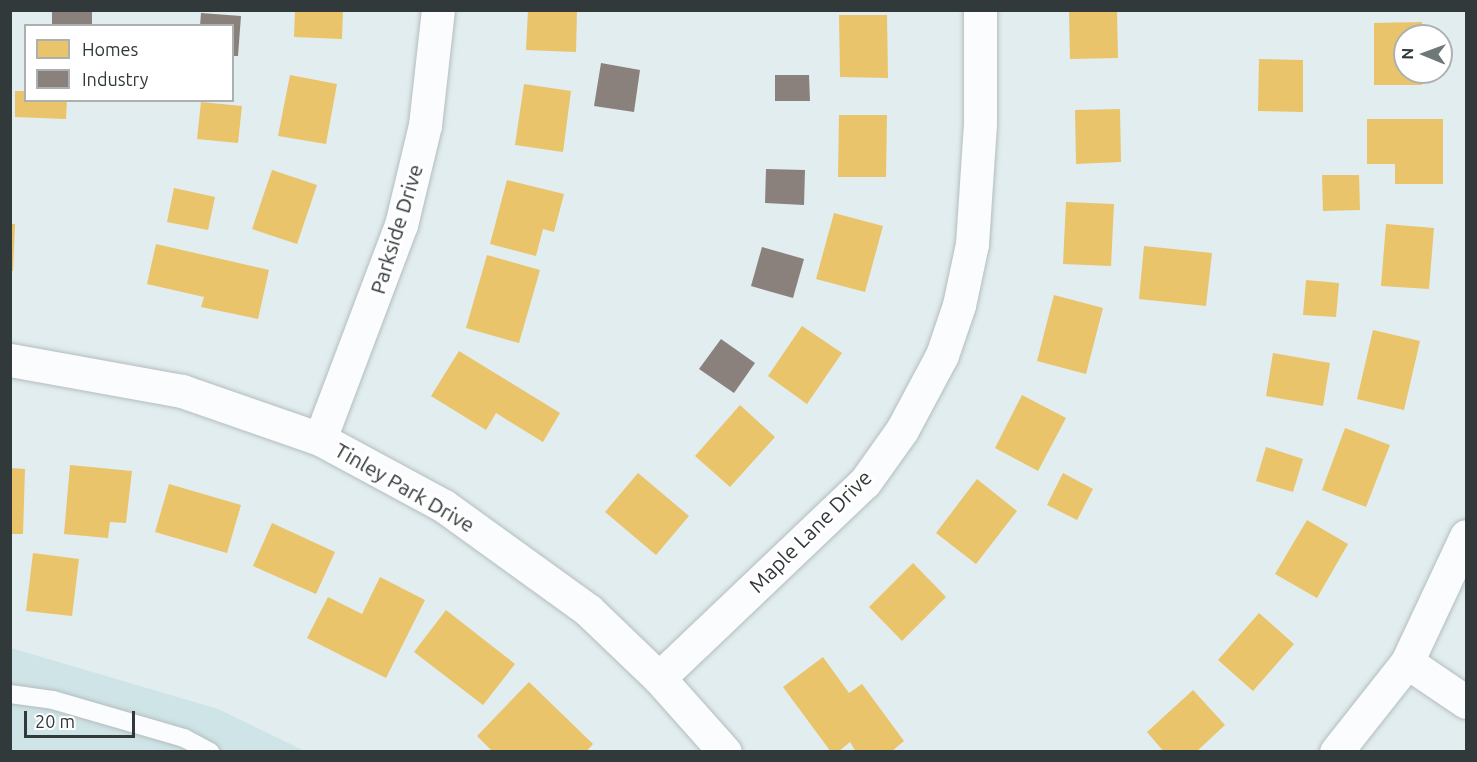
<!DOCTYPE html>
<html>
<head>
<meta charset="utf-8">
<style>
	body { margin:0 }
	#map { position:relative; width:1477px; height:762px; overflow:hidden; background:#e2edef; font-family:Ubuntu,sans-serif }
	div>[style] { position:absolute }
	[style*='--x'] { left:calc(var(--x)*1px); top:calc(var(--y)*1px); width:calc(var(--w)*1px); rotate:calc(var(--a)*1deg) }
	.built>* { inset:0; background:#cfe4e7 }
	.homes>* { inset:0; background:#e9c46a }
	.industry>* { inset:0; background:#8a817c }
	.roads { filter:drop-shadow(0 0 2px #b4bdbe) drop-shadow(0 0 2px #b4bdbe) }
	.service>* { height:18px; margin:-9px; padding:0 9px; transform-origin:9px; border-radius:9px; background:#fbfcfd }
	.minor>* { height:33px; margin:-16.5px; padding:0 16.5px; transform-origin:16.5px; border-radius:16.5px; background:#fbfcfd }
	span { translate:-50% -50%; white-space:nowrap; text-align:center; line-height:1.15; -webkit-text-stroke:6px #fff; paint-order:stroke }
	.street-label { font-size:21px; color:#31393a }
	.frame { position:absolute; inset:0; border:12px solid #31393a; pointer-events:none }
	.legend { position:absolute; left:24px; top:24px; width:210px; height:78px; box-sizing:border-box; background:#fff; border:2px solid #adb0b0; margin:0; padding:8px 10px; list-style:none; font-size:18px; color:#31393a }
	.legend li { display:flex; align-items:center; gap:12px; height:30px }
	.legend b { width:30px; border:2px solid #adb0b0 }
	.north { position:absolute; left:1393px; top:24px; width:60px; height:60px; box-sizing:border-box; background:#fff; border:2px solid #adb0b0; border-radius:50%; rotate:271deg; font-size:16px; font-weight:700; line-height:24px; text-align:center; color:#31393a }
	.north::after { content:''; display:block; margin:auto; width:21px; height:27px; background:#6f7879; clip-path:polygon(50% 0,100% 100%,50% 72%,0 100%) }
	.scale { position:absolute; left:24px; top:711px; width:111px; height:27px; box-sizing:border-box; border:3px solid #31393a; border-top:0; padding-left:8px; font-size:18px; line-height:21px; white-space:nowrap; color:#31393a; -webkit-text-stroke:4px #fff; paint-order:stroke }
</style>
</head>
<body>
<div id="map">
	<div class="built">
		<div style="clip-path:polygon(11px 648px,218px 709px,305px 751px,11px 752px)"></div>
	</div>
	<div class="homes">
		<div style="clip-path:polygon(295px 10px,343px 10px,342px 39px,294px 37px)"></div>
		<div style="clip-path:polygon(528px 10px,577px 10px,576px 52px,526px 50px)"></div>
		<div style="clip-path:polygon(1069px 10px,1117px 10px,1118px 58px,1070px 59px)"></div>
		<div style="clip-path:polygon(839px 15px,887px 15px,888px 78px,840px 77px)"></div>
		<div style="clip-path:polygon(1422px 22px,1422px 36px,1405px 36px,1405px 72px,1422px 72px,1422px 85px,1374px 85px,1374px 23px)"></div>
		<div style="clip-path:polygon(1259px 59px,1303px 60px,1303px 112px,1258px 111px)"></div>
		<div style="clip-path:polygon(290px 75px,337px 84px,326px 144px,278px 136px)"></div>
		<div style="clip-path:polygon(524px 84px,571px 91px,563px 152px,515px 145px)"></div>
		<div style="clip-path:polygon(15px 91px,26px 91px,26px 100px,67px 100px,66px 119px,15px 117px)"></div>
		<div style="clip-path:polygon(201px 102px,242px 106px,238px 143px,197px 139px)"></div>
		<div style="clip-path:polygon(1120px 109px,1121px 162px,1076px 164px,1075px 110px)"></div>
		<div style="clip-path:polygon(839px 115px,887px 115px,886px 177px,838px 177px)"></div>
		<div style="clip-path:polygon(1367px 119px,1443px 119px,1443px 184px,1395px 184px,1395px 164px,1367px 164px)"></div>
		<div style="clip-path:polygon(272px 170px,317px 185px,297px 244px,252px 229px)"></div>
		<div style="clip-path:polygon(1322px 175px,1359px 175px,1360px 210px,1323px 211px)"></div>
		<div style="clip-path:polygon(507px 180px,564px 194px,554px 232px,543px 229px,536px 256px,490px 244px)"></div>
		<div style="clip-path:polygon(174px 188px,215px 197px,208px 230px,167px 222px)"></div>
		<div style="clip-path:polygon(1066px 202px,1114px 204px,1111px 266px,1063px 264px)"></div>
		<div style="clip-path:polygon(834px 213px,883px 226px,865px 292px,816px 279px)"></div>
		<div style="clip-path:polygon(10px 224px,15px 224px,13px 271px,10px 271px)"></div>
		<div style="clip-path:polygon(1386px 224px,1434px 228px,1429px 289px,1381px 286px)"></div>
		<div style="clip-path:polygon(156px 244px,269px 270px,258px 319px,201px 307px,204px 297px,147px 284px)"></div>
		<div style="clip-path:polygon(1144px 246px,1212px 253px,1206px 306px,1139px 299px)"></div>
		<div style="clip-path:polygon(487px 255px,540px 270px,519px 343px,466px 328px)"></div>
		<div style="clip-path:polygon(1306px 280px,1339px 283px,1336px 317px,1303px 315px)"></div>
		<div style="clip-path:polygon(1054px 295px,1103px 308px,1086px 374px,1037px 361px)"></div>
		<div style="clip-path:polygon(802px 326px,842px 353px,807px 404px,768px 376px)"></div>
		<div style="clip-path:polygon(1373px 330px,1420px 341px,1404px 410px,1357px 399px)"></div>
		<div style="clip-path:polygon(459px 351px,560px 413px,543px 442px,496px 413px,486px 430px,431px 396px)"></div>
		<div style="clip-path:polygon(1273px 353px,1330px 363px,1323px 406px,1266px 396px)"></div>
		<div style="clip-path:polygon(1022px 395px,1066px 418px,1038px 471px,995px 448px)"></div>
		<div style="clip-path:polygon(740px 405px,775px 437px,730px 487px,695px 456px)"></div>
		<div style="clip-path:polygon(1345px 428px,1390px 445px,1366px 507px,1322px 490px)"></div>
		<div style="clip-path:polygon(1266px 447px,1303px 459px,1293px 492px,1256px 481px)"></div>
		<div style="clip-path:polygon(70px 465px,132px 471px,126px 523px,110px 522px,108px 538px,64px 534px)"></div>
		<div style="clip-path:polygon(10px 468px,25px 469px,23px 534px,10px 534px)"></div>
		<div style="clip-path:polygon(638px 473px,689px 516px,656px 555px,605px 512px)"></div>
		<div style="clip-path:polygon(1063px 473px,1093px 489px,1077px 520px,1047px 505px)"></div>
		<div style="clip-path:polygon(977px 479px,1017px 511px,976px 564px,936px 533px)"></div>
		<div style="clip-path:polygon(169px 484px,241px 505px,227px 553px,155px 532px)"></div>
		<div style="clip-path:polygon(1307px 520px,1348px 544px,1317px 598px,1275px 574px)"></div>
		<div style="clip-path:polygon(272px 523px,335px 552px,316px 594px,253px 566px)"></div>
		<div style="clip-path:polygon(33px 553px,79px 559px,72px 616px,26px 611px)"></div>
		<div style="clip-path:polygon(913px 563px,946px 597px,902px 641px,869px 607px)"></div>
		<div style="clip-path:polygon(380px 577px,425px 600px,386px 678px,307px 638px,328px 597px,362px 614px)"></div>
		<div style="clip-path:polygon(446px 610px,515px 664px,483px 705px,414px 652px)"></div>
		<div style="clip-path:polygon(1259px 613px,1294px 644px,1253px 691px,1218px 660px)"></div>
		<div style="clip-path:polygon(823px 657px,849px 693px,862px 684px,904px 741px,891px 752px,856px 752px,850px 742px,838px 752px,831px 752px,783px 687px)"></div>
		<div style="clip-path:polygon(529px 682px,593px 744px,586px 752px,493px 752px,477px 736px)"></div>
		<div style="clip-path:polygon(1193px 690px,1225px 725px,1196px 752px,1164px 752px,1147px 732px)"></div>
	</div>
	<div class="industry">
		<div style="clip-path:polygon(52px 10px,92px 10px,92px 26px,52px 26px)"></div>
		<div style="clip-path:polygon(201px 13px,241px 16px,238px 56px,232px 56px,232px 26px,200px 26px)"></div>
		<div style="clip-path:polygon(601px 63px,640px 70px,634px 112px,594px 106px)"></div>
		<div style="clip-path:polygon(775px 75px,809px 75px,810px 101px,775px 101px)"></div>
		<div style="clip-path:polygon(766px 169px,805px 170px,804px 205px,765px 203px)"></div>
		<div style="clip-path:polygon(762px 247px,804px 259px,793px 298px,751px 286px)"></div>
		<div style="clip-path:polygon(721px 339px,755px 363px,734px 393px,699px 369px)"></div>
	</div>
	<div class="roads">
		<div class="service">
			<div style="--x:10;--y:694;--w:43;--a:7.9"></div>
			<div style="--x:53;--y:700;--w:136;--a:16.2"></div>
			<div style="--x:184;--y:738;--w:30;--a:28"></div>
		</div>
		<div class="minor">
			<div style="--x:10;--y:360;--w:175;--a:10.2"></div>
			<div style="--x:182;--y:391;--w:146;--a:19.2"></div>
			<div style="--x:320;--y:439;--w:141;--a:28.4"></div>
			<div style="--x:444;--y:506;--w:178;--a:35.8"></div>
			<div style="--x:588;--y:610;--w:98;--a:43.8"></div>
			<div style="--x:659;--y:678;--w:99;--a:48.3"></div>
			<div style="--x:320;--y:439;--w:229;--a:-69.3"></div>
			<div style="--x:401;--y:225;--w:103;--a:-76.5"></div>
			<div style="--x:425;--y:125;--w:116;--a:-83.6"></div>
			<div style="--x:1407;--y:662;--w:71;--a:34.1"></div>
			<div style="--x:659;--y:678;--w:284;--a:-43.6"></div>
			<div style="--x:865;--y:482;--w:64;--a:-54.6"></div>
			<div style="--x:902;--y:430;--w:85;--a:-61.9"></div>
			<div style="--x:942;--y:355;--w:53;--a:-71.2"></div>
			<div style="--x:959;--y:305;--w:62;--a:-78"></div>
			<div style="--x:972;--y:244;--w:121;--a:-86.2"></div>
			<div style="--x:980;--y:123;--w:113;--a:-90"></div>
			<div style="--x:1336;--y:752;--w:115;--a:-51.7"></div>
			<div style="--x:1407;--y:662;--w:139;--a:-64.9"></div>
		</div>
	</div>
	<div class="street-label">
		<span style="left:396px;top:229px;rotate:-73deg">Parkside Drive</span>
		<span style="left:405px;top:487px;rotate:30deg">Tinley Park Drive</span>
		<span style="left:810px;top:531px;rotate:-45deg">Maple Lane Drive</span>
	</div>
	<div class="frame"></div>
	<ul class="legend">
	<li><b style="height:16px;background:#e9c46a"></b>Homes</li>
	<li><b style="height:16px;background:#8a817c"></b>Industry</li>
	</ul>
	<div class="north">N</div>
	<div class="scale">20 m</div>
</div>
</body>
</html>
